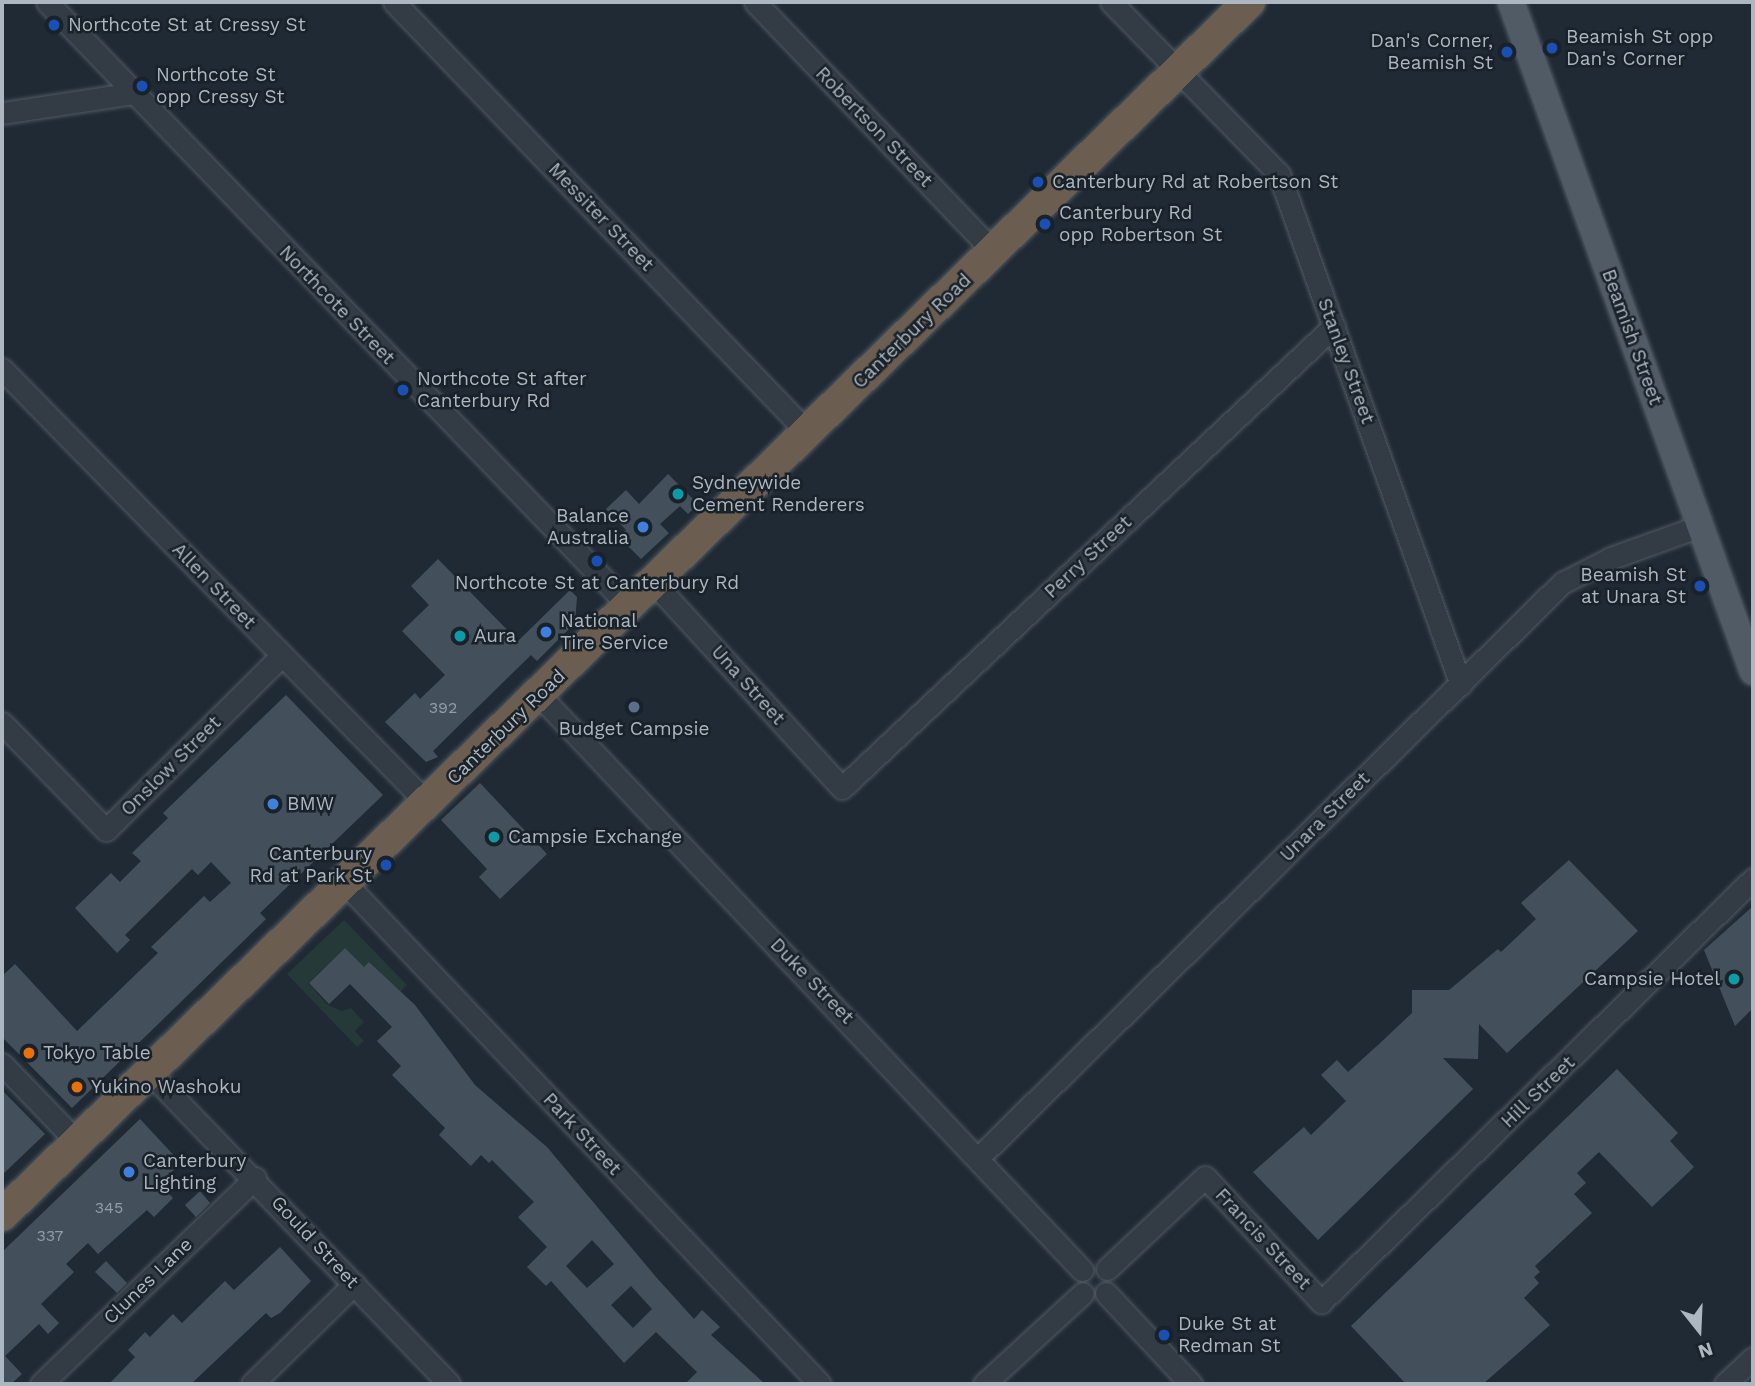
<!DOCTYPE html>
<html>
<head>
<meta charset="utf-8">
<style>
	body { margin:0 }
	#map { position:relative; width:1755px; height:1386px; overflow:hidden; background:#202a34; font-family:"Work Sans",sans-serif }
	div>[style] { position:absolute }
	[style*='--x'] { left:calc(var(--x)*1px); top:calc(var(--y)*1px); width:calc(var(--w)*1px); rotate:calc(var(--a)*1deg) }
	.green>* { inset:0; background:#243938 }
	.building>* { inset:0; background:#43505c }
	.roads { filter:drop-shadow(0 0 2px #505a63) drop-shadow(0 0 2px #505a63) }
	.minor>* { height:21px; margin:-10.5px; padding:0 10.5px; transform-origin:10.5px; border-radius:10.5px; background:#333c45 }
	.major>* { height:26px; margin:-13px; padding:0 13px; transform-origin:13px; border-radius:13px; background:#515b65 }
	.highway>* { height:32px; margin:-16px; padding:0 16px; transform-origin:16px; border-radius:16px; background:#6b5e50 }
	.dots>* { width:19px; height:19px; translate:-50% -50%; box-sizing:border-box; border:4px solid #192129; border-radius:50% }
	span { translate:-50% -50%; white-space:nowrap; text-align:center; line-height:1.15; -webkit-text-stroke:5px #192129; paint-order:stroke }
	.number-label { font-size:16px; color:#929da8 }
	.number-label span { -webkit-text-stroke-width:0 }
	.poi-label { font-size:19px; color:#adb7c2 }
	.left { translate:0 -50%; text-align:left }
	.right { translate:-100% -50%; text-align:right }
	.street-label { font-size:19px; color:#adb7c2 }
	.frame { position:absolute; inset:0; border:4px solid #adb7c2; pointer-events:none }
	.north { position:absolute; left:1664px; top:1295px; width:70px; height:70px; -webkit-text-stroke:5px #192129; paint-order:stroke; rotate:162deg; font-size:19px; font-weight:700; line-height:28px; text-align:center; color:#adb7c2 }
	.north::after { content:''; display:block; margin:auto; width:24px; height:32px; background:#adb7c2; clip-path:polygon(50% 0,100% 100%,50% 72%,0 100%) }
</style>
</head>
<body>
<div id="map">
	<div class="green">
		<div style="clip-path:polygon(344px 920px,407px 985px,399px 993px,370px 962px,364px 968px,345px 948px,308px 983px,328px 1005px,341px 1011px,351px 1008px,364px 1022px,355px 1031px,364px 1041px,357px 1047px,287px 974px)"></div>
	</div>
	<div class="building">
		<div style="clip-path:polygon(668px 474px,698px 504px,688px 514px,680px 506px,660px 524px,669px 533px,641px 559px,619px 537px,626px 530px,606px 509px,626px 490px,639px 504px)"></div>
		<div style="clip-path:polygon(438px 559px,518px 641px,570px 590px,577px 597px,575px 623px,537px 661px,531px 655px,433px 751px,438px 757px,426px 762px,385px 722px,415px 693px,420px 699px,445px 675px,402px 631px,429px 605px,411px 586px)"></div>
		<div style="clip-path:polygon(286px 695px,383px 795px,260px 913px,266px 919px,72px 1108px,2px 1037px,2px 976px,15px 964px,77px 1031px,158px 953px,151px 947px,204px 896px,210px 902px,231px 883px,211px 862px,198px 875px,192px 869px,125px 935px,130px 940px,117px 953px,75px 908px,111px 873px,120px 882px,141px 861px,132px 853px,168px 818px,163px 813px)"></div>
		<div style="clip-path:polygon(480px 783px,547px 854px,500px 899px,479px 877px,487px 869px,441px 820px)"></div>
		<div style="clip-path:polygon(1569px 860px,1638px 931px,1507px 1053px,1479px 1024px,1478px 1059px,1443px 1058px,1473px 1089px,1318px 1240px,1253px 1172px,1304px 1127px,1311px 1135px,1346px 1101px,1321px 1075px,1337px 1060px,1348px 1072px,1378px 1045px,1412px 1013px,1412px 990px,1449px 990px,1498px 949px,1501px 952px,1536px 919px,1521px 903px)"></div>
		<div style="clip-path:polygon(1753px 906px,1753px 1008px,1735px 1026px,1704px 950px)"></div>
		<div style="clip-path:polygon(evenodd,345px 948px,364px 967px,369px 962px,415px 1005px,475px 1085px,547px 1147px,656px 1277px,694px 1319px,702px 1310px,720px 1327px,711px 1335px,765px 1384px,685px 1384px,697px 1372px,656px 1332px,624px 1363px,551px 1281px,546px 1286px,527px 1267px,547px 1247px,518px 1217px,534px 1202px,492px 1160px,489px 1163px,481px 1155px,471px 1166px,439px 1135px,445px 1128px,392px 1075px,401px 1066px,377px 1041px,392px 1027px,350px 984px,329px 1004px,309px 983px,345px 948px,592px 1240px,614px 1264px,587px 1288px,566px 1266px,592px 1240px,345px 948px,631px 1286px,652px 1309px,633px 1328px,611px 1305px,631px 1286px)"></div>
		<div style="clip-path:polygon(1617px 1069px,1678px 1133px,1670px 1141px,1694px 1167px,1652px 1207px,1599px 1152px,1577px 1173px,1586px 1183px,1574px 1194px,1592px 1213px,1535px 1266px,1540px 1272px,1534px 1277px,1539px 1283px,1524px 1298px,1550px 1325px,1483px 1384px,1406px 1384px,1351px 1326px)"></div>
		<div style="clip-path:polygon(2px 1090px,45px 1134px,2px 1175px)"></div>
		<div style="clip-path:polygon(140px 1119px,181px 1163px,159px 1184px,173px 1198px,154px 1217px,147px 1210px,98px 1254px,88px 1243px,66px 1264px,74px 1272px,41px 1304px,59px 1323px,48px 1334px,39px 1324px,5px 1356px,22px 1374px,11px 1384px,2px 1384px,2px 1252px)"></div>
		<div style="clip-path:polygon(200px 1191px,210px 1203px,196px 1217px,185px 1205px)"></div>
		<div style="clip-path:polygon(280px 1247px,311px 1281px,280px 1313px,271px 1318px,266px 1313px,191px 1384px,109px 1384px,135px 1357px,128px 1350px,145px 1332px,150px 1337px,173px 1314px,182px 1323px,225px 1281px,234px 1290px)"></div>
		<div style="clip-path:polygon(106px 1261px,127px 1283px,117px 1293px,95px 1272px)"></div>
	</div>
	<div class="roads">
		<div class="minor">
			<div style="--x:47;--y:2;--w:839;--a:46.06"></div>
			<div style="--x:394;--y:2;--w:598;--a:46.15"></div>
			<div style="--x:755;--y:2;--w:344;--a:46.3"></div>
			<div style="--x:1111;--y:2;--w:240;--a:45.7"></div>
			<div style="--x:1279;--y:174;--w:542;--a:70.4"></div>
			<div style="--x:2;--y:113;--w:134;--a:-8.6"></div>
			<div style="--x:2;--y:369;--w:607;--a:45.6"></div>
			<div style="--x:654;--y:583;--w:278;--a:47.5"></div>
			<div style="--x:842;--y:788;--w:675;--a:-43.2"></div>
			<div style="--x:539;--y:695;--w:791;--a:46.64"></div>
			<div style="--x:2;--y:723;--w:149;--a:45.8"></div>
			<div style="--x:106;--y:830;--w:248;--a:-44.8"></div>
			<div style="--x:345;--y:883;--w:690;--a:46.53"></div>
			<div style="--x:2;--y:1064;--w:108;--a:46.1"></div>
			<div style="--x:150;--y:1073;--w:431;--a:46.1"></div>
			<div style="--x:980;--y:1156;--w:817;--a:-44.55"></div>
			<div style="--x:1562;--y:583;--w:55;--a:-27"></div>
			<div style="--x:1611;--y:558;--w:95;--a:-19.8"></div>
			<div style="--x:1107;--y:1269;--w:134;--a:-43.2"></div>
			<div style="--x:1205;--y:1177;--w:171;--a:47.1"></div>
			<div style="--x:1321;--y:1302;--w:605;--a:-44.4"></div>
			<div style="--x:1106;--y:1293;--w:125;--a:47"></div>
			<div style="--x:41;--y:1384;--w:297;--a:-43.9"></div>
			<div style="--x:252;--y:1384;--w:143;--a:-44.4"></div>
			<div style="--x:984;--y:1384;--w:134;--a:-42.6"></div>
			<div style="--x:1725;--y:1384;--w:38;--a:-43"></div>
		</div>
		<div class="major">
			<div style="--x:1511;--y:2;--w:712;--a:70.14"></div>
		</div>
		<div class="highway">
			<div style="--x:2;--y:1215;--w:1740;--a:-44.21"></div>
		</div>
	</div>
	<div class="dots">
		<div style="left:54px;top:25px;background:#1a4fb4"></div>
		<div style="left:1552px;top:48px;background:#1a4fb4"></div>
		<div style="left:1507px;top:52px;background:#1a4fb4"></div>
		<div style="left:142px;top:86px;background:#1a4fb4"></div>
		<div style="left:1038px;top:182px;background:#1a4fb4"></div>
		<div style="left:1045px;top:224px;background:#1a4fb4"></div>
		<div style="left:403px;top:390px;background:#1a4fb4"></div>
		<div style="left:678px;top:494px;background:#0f9aa8"></div>
		<div style="left:643px;top:527px;background:#3f7fe0"></div>
		<div style="left:597px;top:561px;background:#1a4fb4"></div>
		<div style="left:1700px;top:586px;background:#1a4fb4"></div>
		<div style="left:546px;top:632px;background:#3f7fe0"></div>
		<div style="left:460px;top:636px;background:#0f9aa8"></div>
		<div style="left:634px;top:707px;background:#5c6f8a"></div>
		<div style="left:273px;top:804px;background:#3f7fe0"></div>
		<div style="left:494px;top:837px;background:#0f9aa8"></div>
		<div style="left:386px;top:865px;background:#1a4fb4"></div>
		<div style="left:1734px;top:979px;background:#0f9aa8"></div>
		<div style="left:29px;top:1053px;background:#e8710a"></div>
		<div style="left:77px;top:1087px;background:#e8710a"></div>
		<div style="left:129px;top:1172px;background:#3f7fe0"></div>
		<div style="left:1164px;top:1335px;background:#1a4fb4"></div>
	</div>
	<div class="number-label">
		<span style="left:443px;top:708px">392</span>
		<span style="left:109px;top:1208px">345</span>
		<span style="left:50px;top:1236px">337</span>
	</div>
	<div class="poi-label">
		<span class="left" style="left:68px;top:25px">Northcote St at Cressy St</span>
		<span class="left" style="left:1566px;top:48px">Beamish St opp<br>Dan's Corner</span>
		<span class="right" style="left:1493px;top:52px">Dan's Corner,<br>Beamish St</span>
		<span class="left" style="left:156px;top:86px">Northcote St<br>opp Cressy St</span>
		<span class="left" style="left:1052px;top:182px">Canterbury Rd at Robertson St</span>
		<span class="left" style="left:1059px;top:224px">Canterbury Rd<br>opp Robertson St</span>
		<span class="left" style="left:417px;top:390px">Northcote St after<br>Canterbury Rd</span>
		<span class="left" style="left:692px;top:494px">Sydneywide<br>Cement Renderers</span>
		<span class="right" style="left:629px;top:527px">Balance<br>Australia</span>
		<span class="right" style="left:1686px;top:586px">Beamish St<br>at Unara St</span>
		<span style="left:597px;top:583px">Northcote St at Canterbury Rd</span>
		<span class="left" style="left:560px;top:632px">National<br>Tire Service</span>
		<span class="left" style="left:474px;top:636px">Aura</span>
		<span style="left:634px;top:729px">Budget Campsie</span>
		<span class="left" style="left:287px;top:804px">BMW</span>
		<span class="left" style="left:508px;top:837px">Campsie Exchange</span>
		<span class="right" style="left:372px;top:865px">Canterbury<br>Rd at Park St</span>
		<span class="right" style="left:1720px;top:979px">Campsie Hotel</span>
		<span class="left" style="left:43px;top:1053px">Tokyo Table</span>
		<span class="left" style="left:91px;top:1087px">Yukino Washoku</span>
		<span class="left" style="left:143px;top:1172px">Canterbury<br>Lighting</span>
		<span class="left" style="left:1178px;top:1335px">Duke St at<br>Redman St</span>
	</div>
	<div class="street-label">
		<span style="left:874px;top:127px;rotate:46deg">Robertson Street</span>
		<span style="left:601px;top:217px;rotate:46deg">Messiter Street</span>
		<span style="left:337px;top:305px;rotate:46deg">Northcote Street</span>
		<span style="left:912px;top:331px;rotate:-44deg">Canterbury Road</span>
		<span style="left:1632px;top:337px;rotate:70deg">Beamish Street</span>
		<span style="left:1346px;top:361px;rotate:70deg">Stanley Street</span>
		<span style="left:1088px;top:557px;rotate:-43deg">Perry Street</span>
		<span style="left:214px;top:586px;rotate:46deg">Allen Street</span>
		<span style="left:748px;top:685px;rotate:48deg">Una Street</span>
		<span style="left:506px;top:727px;rotate:-44deg">Canterbury Road</span>
		<span style="left:171px;top:766px;rotate:-45deg">Onslow Street</span>
		<span style="left:1325px;top:817px;rotate:-45deg">Unara Street</span>
		<span style="left:812px;top:981px;rotate:46deg">Duke Street</span>
		<span style="left:1538px;top:1092px;rotate:-44deg">Hill Street</span>
		<span style="left:582px;top:1134px;rotate:47deg">Park Street</span>
		<span style="left:1263px;top:1239px;rotate:47deg">Francis Street</span>
		<span style="left:315px;top:1242px;rotate:47deg">Gould Street</span>
		<span style="left:148px;top:1281px;rotate:-44deg">Clunes Lane</span>
	</div>
	<div class="frame"></div>
	<div class="north">N</div>
</div>
</body>
</html>
